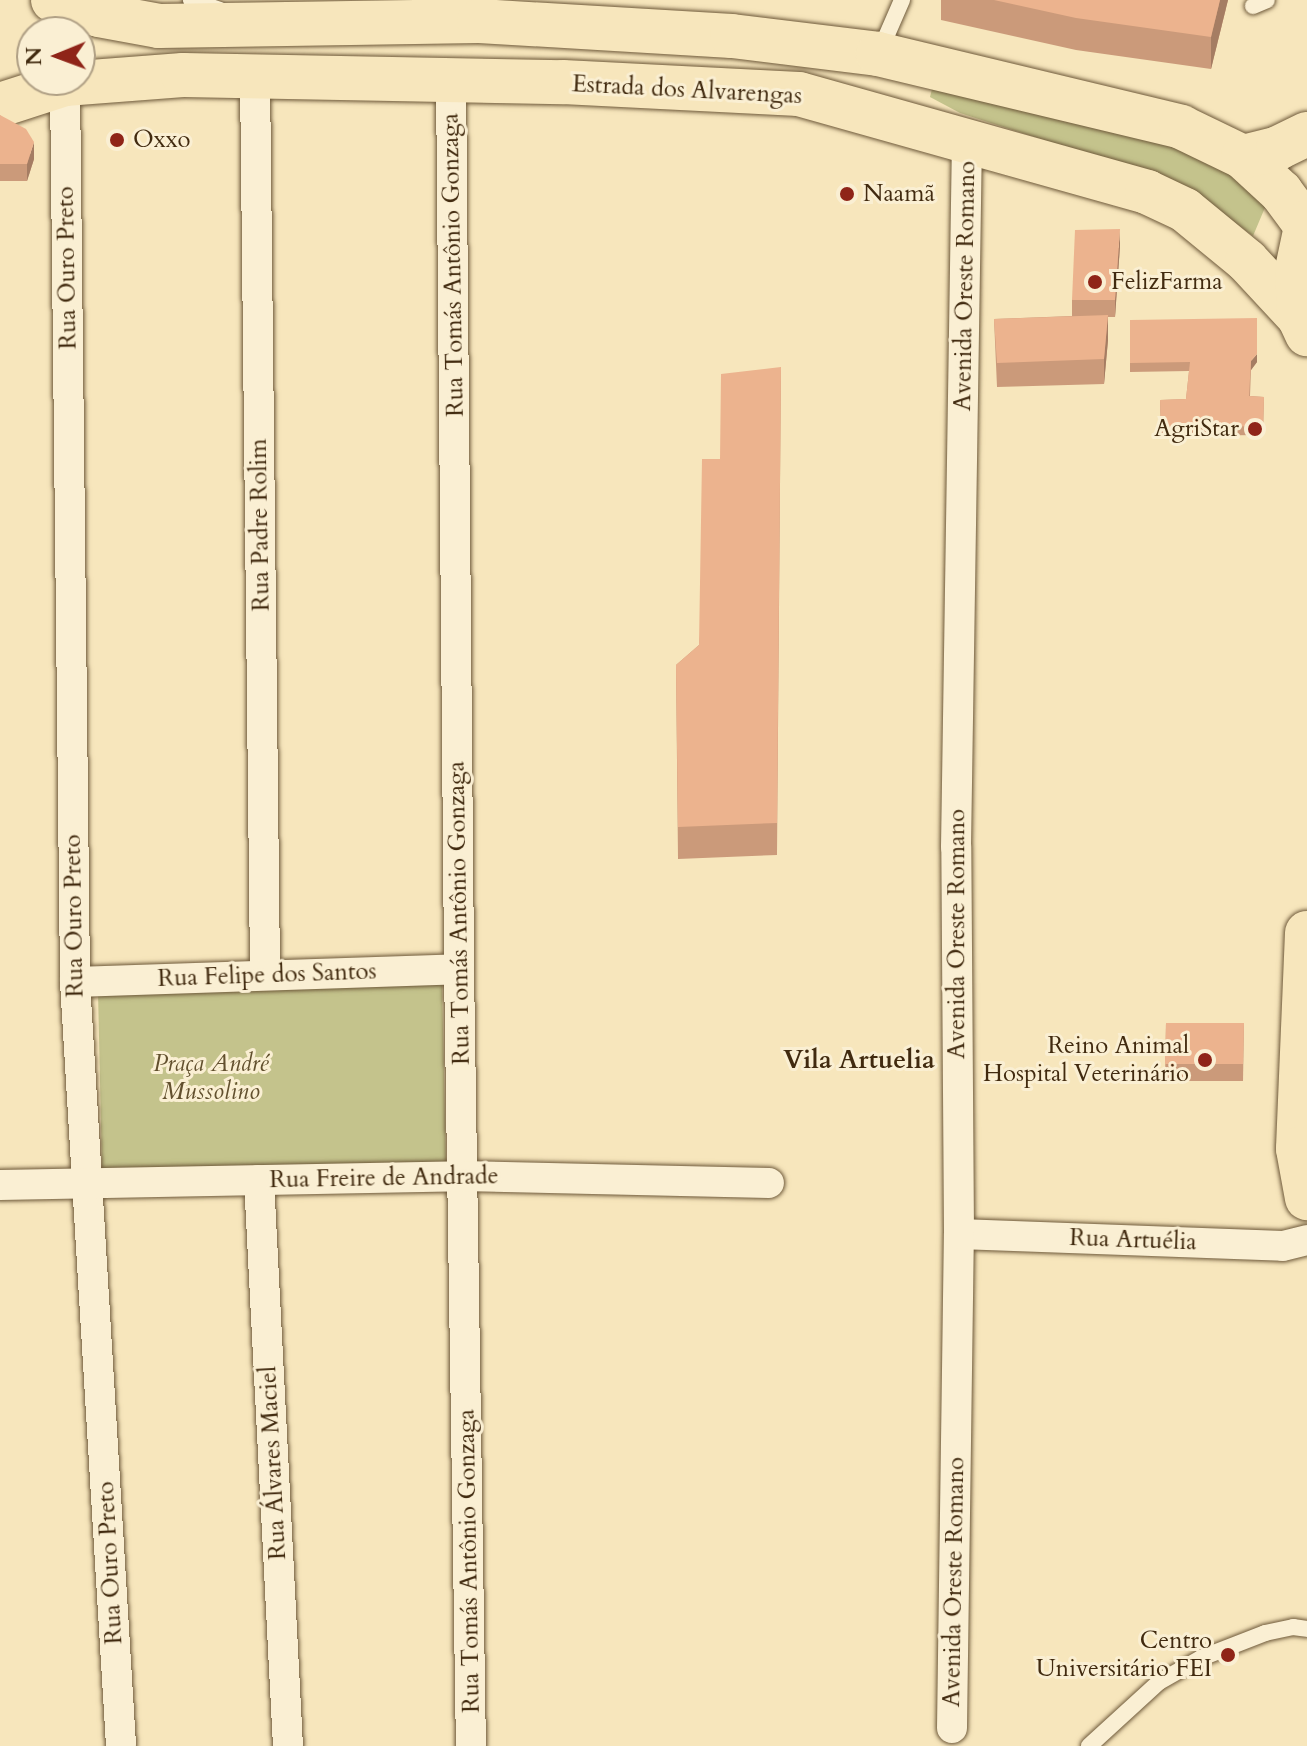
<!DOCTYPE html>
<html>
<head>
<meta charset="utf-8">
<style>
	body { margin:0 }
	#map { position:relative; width:1307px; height:1746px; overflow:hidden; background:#f7e6bc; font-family:Cardo,serif }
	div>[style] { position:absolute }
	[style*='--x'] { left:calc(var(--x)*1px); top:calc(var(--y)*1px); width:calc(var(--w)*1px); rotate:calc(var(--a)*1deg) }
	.green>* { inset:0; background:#c4c38c }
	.roads { filter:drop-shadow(0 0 2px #6e593a) drop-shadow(0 0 2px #6e593a) }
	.lane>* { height:16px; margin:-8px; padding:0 8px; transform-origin:8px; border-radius:8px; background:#faefd3 }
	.street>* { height:30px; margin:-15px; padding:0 15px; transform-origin:15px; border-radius:15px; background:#faefd3 }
	.primary>* { height:44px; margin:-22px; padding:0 22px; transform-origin:22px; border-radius:22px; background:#f7e6bc }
	.wall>* { inset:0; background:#cb9a7a }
	.shaded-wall>* { inset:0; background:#a57d63 }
	.building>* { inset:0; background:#ecb38e }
	.dots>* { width:22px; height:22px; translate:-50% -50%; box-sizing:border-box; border:4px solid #faefd3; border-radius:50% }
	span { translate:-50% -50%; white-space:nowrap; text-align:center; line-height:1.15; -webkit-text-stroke:6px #faefd3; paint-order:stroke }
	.street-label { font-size:24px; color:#412a0f }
	.poi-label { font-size:24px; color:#412a0f }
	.left { translate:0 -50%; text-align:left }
	.right { translate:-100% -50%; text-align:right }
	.park-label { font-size:24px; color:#62502e; font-style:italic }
	.neighbourhood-label { font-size:26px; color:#412a0f; font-weight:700 }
	.north { position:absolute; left:16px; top:16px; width:80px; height:80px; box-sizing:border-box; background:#faefd3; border:2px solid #b0a085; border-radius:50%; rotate:269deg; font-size:22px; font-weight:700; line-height:32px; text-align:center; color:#412a0f }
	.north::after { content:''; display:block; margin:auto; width:28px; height:36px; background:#8f2418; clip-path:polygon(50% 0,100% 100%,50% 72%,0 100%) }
</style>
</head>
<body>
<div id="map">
	<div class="green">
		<div style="clip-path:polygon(933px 85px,1204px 148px,1269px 198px,1253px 236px,1197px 195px,1100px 158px,960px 113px,930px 97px)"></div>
		<div style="clip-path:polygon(442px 984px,446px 1162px,102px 1170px,98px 992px)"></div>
	</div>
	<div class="roads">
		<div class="lane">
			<div style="--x:191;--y:0;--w:31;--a:19"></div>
			<div style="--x:1253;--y:6;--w:15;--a:-23"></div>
			<div style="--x:879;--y:53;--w:58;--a:-66.5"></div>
			<div style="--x:1089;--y:1746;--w:95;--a:-42.4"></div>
			<div style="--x:1159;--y:1682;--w:48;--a:-29.7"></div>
			<div style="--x:1201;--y:1658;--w:69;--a:-21.3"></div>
			<div style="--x:1265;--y:1633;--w:29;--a:-12"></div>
			<div style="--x:1293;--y:1627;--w:14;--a:8"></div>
		</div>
		<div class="street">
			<div style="--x:255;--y:76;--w:897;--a:89.36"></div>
			<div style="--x:451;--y:79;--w:890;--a:89.48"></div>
			<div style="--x:459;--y:969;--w:777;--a:89.12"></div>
			<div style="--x:65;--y:84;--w:898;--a:89.36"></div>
			<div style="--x:75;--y:982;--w:765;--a:86.55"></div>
			<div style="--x:75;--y:982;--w:384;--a:-1.9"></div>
			<div style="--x:259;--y:1180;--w:567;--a:87.07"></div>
			<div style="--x:0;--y:1185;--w:462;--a:-1.1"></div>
			<div style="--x:462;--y:1176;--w:307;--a:1.3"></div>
			<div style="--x:959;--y:1234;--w:324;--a:2.1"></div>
			<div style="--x:1283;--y:1246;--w:25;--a:-14"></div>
			<div style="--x:952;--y:1728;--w:494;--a:-89.2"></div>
			<div style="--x:959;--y:1234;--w:387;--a:-90.4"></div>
			<div style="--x:956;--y:847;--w:707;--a:-89.11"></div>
		</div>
		<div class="primary">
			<div style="--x:53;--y:0;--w:48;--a:18.1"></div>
			<div style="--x:99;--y:15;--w:61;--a:10.4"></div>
			<div style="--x:159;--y:26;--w:320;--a:-0.9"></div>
			<div style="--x:479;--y:21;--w:253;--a:3.4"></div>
			<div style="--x:732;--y:36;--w:147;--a:7"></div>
			<div style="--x:878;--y:54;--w:312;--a:13.5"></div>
			<div style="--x:1181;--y:127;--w:69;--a:25.8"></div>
			<div style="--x:1243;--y:157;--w:52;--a:42.6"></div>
			<div style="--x:1281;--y:192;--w:44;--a:53.4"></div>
			<div style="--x:0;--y:105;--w:68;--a:-17.9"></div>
			<div style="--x:65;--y:84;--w:118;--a:-4.4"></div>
			<div style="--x:183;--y:75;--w:380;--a:1.1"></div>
			<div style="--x:563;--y:82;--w:236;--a:2.9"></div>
			<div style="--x:799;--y:94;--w:362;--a:15.7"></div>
			<div style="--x:1147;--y:192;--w:42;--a:25.3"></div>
			<div style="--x:1185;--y:210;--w:80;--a:39.4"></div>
			<div style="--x:1247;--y:261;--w:76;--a:47.1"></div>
			<div style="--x:1299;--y:317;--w:19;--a:65"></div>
			<div style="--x:1243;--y:157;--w:36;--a:-14"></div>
			<div style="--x:1278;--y:148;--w:32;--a:-26"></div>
			<div style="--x:1299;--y:317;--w:48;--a:-92.4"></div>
			<div style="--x:1297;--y:269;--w:48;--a:-78"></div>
			<div style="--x:1307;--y:933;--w:216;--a:92.4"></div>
			<div style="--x:1298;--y:1149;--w:50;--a:79.6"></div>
		</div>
	</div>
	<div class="wall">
		<div style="clip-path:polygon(941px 0,1228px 0,1211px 69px,1076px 50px,941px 20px)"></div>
		<div style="clip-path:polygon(0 115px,34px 159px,27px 181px,0 181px)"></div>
		<div style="clip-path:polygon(1120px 246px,1115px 317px,1108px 317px,1108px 340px,1104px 384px,997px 387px,994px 319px,1072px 316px,1072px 300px)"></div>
		<div style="clip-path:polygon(1130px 320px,1257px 362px,1251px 370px,1250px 396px,1264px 397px,1263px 435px,1161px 436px,1160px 400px,1186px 399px,1189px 371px,1130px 372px)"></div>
		<div style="clip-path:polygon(781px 367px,777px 855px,678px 859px,676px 665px,699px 645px,720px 459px)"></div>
		<div style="clip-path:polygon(1166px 1023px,1244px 1023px,1243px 1081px,1165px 1081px)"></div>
	</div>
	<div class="shaded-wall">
		<div style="clip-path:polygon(1220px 0,1228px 0,1211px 69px,1211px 37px)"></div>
		<div style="clip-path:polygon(34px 142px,34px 159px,27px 181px,27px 164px)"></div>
		<div style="clip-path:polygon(1120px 229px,1120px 246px,1115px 317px,1115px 300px)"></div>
		<div style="clip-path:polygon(1108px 315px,1108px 340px,1104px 384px,1104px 359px)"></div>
		<div style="clip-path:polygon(1257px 354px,1257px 362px,1251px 370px,1251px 361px)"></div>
	</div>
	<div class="building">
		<div style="clip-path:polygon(994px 0,1220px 0,1211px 37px,1076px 18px)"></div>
		<div style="clip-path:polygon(0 115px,26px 129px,34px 142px,27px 164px,0 164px)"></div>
		<div style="clip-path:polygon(1120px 229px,1115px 300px,1072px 300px,1075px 230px)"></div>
		<div style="clip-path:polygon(1108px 315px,1104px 359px,997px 363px,994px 319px)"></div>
		<div style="clip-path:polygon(1257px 318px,1257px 354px,1251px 361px,1249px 396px,1264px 397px,1263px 426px,1161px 428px,1160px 400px,1186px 399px,1190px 362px,1130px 363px,1130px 320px)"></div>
		<div style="clip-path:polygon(781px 367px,777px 823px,678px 827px,676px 665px,699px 645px,702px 459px,720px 459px,721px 374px)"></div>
		<div style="clip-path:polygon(1166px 1023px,1244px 1023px,1243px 1064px,1165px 1064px)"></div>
	</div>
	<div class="dots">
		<div style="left:117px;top:140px;background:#8f2418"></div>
		<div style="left:847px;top:194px;background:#8f2418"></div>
		<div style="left:1095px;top:282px;background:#8f2418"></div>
		<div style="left:1255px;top:429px;background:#8f2418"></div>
		<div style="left:1205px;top:1060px;background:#8f2418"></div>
		<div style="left:1228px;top:1655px;background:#8f2418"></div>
	</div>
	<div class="street-label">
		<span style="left:687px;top:90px;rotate:3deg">Estrada dos Alvarengas</span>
		<span style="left:453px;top:265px;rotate:-91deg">Rua Tomás Antônio Gonzaga</span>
		<span style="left:67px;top:268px;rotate:-91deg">Rua Ouro Preto</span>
		<span style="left:965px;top:286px;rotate:-89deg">Avenida Oreste Romano</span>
		<span style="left:260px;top:525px;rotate:-91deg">Rua Padre Rolim</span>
		<span style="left:459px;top:913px;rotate:-91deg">Rua Tomás Antônio Gonzaga</span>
		<span style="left:74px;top:916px;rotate:-91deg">Rua Ouro Preto</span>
		<span style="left:957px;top:934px;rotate:-90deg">Avenida Oreste Romano</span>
		<span style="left:267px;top:975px;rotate:-2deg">Rua Felipe dos Santos</span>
		<span style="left:384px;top:1178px;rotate:-1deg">Rua Freire de Andrade</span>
		<span style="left:1133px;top:1240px;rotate:2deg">Rua Artuélia</span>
		<span style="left:273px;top:1463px;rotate:-93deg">Rua Álvares Maciel</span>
		<span style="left:469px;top:1561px;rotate:-91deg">Rua Tomás Antônio Gonzaga</span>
		<span style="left:110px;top:1563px;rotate:-93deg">Rua Ouro Preto</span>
		<span style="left:954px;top:1582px;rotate:-89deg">Avenida Oreste Romano</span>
	</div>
	<div class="poi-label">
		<span class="left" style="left:133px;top:140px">Oxxo</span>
		<span class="left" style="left:863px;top:194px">Naamã</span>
		<span class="left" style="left:1111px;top:282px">FelizFarma</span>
		<span class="right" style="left:1239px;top:429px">AgriStar</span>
		<span class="right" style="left:1189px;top:1060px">Reino Animal<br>Hospital Veterinário</span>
		<span class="right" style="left:1212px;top:1655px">Centro<br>Universitário FEI</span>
	</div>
	<div class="park-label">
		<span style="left:211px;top:1078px">Praça André<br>Mussolino</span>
	</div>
	<div class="neighbourhood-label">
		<span style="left:859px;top:1060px">Vila Artuelia</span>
	</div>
	<div class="north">N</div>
</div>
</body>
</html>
